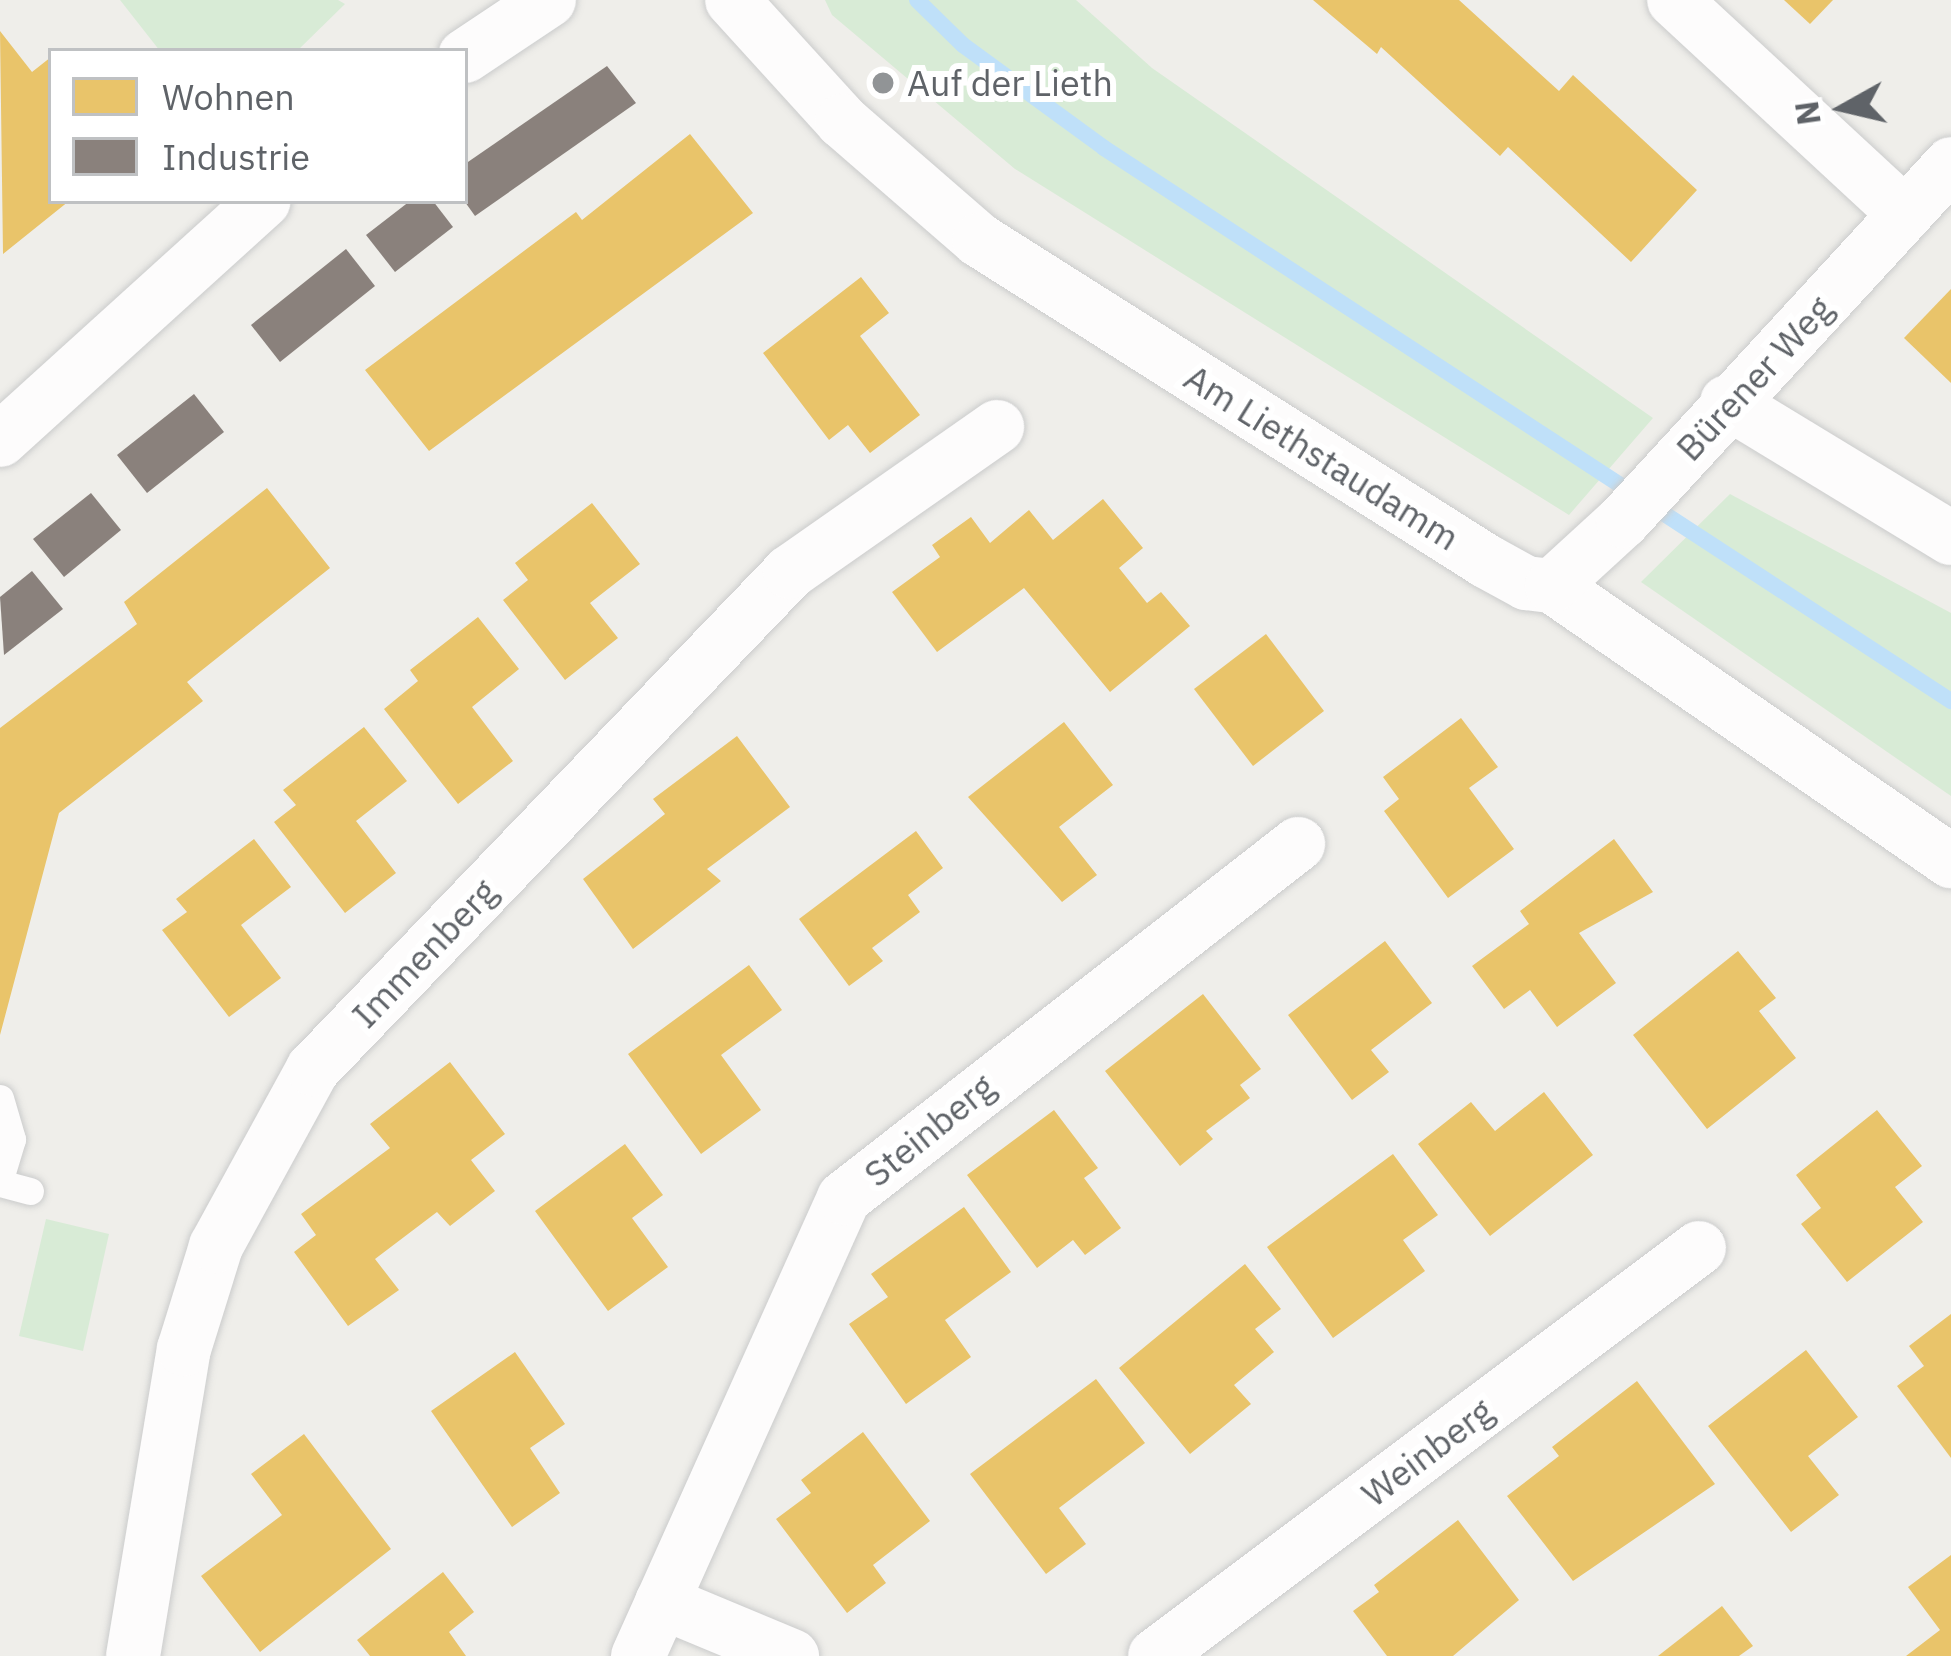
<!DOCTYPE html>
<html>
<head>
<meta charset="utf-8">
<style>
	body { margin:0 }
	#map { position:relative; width:1951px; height:1656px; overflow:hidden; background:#efeeea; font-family:"IBM Plex Sans",sans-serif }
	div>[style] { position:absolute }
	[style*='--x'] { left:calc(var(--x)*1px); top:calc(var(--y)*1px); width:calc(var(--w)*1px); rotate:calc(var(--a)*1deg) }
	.green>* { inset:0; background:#d8ebd6 }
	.homes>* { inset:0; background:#e9c46a }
	.industry>* { inset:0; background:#8a817c }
	.stream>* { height:16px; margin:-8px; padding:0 8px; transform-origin:8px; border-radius:8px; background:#bfe0f9 }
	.roads { filter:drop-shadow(0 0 3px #cbcccc) drop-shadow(0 0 3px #cbcccc) }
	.lane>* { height:27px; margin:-13.5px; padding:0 13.5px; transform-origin:13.5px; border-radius:13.5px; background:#fdfcfc }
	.street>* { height:54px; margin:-27px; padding:0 27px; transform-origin:27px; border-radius:27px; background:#fdfcfc }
	.dots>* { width:33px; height:33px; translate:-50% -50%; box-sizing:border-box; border:6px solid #fff; border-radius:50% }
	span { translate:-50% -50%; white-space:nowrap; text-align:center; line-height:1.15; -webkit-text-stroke:12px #fff; paint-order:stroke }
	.poi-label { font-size:36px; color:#5f6368 }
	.left { translate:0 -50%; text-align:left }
	.street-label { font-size:36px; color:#5f6368 }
	.legend { position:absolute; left:48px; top:48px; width:420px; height:156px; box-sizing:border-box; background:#fff; border:3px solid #bfc1c3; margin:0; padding:15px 21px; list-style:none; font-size:36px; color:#5f6368 }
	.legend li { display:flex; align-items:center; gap:24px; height:60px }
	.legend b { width:60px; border:3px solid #bfc1c3 }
	.north { position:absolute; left:1783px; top:48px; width:120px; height:120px; -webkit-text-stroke:9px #fff; paint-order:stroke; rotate:262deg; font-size:33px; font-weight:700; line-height:48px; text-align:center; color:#5f6368 }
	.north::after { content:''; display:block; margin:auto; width:42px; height:54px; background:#5f6368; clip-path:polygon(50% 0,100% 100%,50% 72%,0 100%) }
</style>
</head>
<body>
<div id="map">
	<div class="green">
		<div style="clip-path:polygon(120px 0,338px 0,345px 4px,297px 51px,160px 51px)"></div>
		<div style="clip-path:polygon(825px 0,1076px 0,1152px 68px,1653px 418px,1569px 515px,1015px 169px,832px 15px)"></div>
		<div style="clip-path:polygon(1730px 494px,1951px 613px,1951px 796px,1641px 582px)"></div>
		<div style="clip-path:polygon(46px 1219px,109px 1234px,83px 1351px,19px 1336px)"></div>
	</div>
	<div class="homes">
		<div style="clip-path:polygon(1313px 0,1459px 0,1559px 91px,1573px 75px,1697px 190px,1631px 262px,1508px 147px,1500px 156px,1381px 47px,1377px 54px)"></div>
		<div style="clip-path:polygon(1784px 0,1833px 0,1810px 24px)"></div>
		<div style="clip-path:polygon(0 31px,32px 72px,51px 57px,51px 201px,69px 201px,3px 254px)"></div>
		<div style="clip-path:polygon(690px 134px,753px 213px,429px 451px,365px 370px,576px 212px,582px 220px)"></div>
		<div style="clip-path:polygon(861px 277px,889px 313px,860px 336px,920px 415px,870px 453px,848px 425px,829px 440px,763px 353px)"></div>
		<div style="clip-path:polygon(1951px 289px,1951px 383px,1904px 338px)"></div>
		<div style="clip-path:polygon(267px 488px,330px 568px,187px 682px,203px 701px,59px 813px,0 1035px,0 728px,137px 624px,124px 602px)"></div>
		<div style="clip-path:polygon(1103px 499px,1143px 548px,1119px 568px,1147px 603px,1161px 592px,1190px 626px,1110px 692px,1024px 588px,937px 652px,892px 592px,940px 557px,932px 545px,971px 517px,990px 543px,1029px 510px,1053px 540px)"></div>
		<div style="clip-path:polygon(592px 503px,640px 564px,590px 603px,618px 638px,565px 680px,503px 600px,528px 580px,515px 563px)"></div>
		<div style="clip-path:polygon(478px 617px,519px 669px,472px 707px,513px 761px,458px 804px,384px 709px,418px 681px,410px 670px)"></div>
		<div style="clip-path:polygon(1266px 634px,1324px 711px,1253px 766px,1194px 689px)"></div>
		<div style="clip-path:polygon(1461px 718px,1498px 767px,1469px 788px,1514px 849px,1448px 898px,1384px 811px,1399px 799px,1383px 777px)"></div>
		<div style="clip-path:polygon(1064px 722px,1113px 785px,1059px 827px,1097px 875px,1062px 902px,968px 797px)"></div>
		<div style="clip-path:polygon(364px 727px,407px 781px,356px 821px,396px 873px,345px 913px,274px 822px,296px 805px,283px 790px)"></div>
		<div style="clip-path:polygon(737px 736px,790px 807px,707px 869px,721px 881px,633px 949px,583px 879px,665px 814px,653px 799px)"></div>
		<div style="clip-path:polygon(916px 831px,943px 868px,908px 895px,920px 912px,872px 948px,883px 961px,849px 986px,799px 919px)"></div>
		<div style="clip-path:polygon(254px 839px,291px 887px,241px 925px,281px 978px,229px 1017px,162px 930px,187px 912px,176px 899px)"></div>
		<div style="clip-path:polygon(1614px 839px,1653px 892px,1579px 933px,1616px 983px,1557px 1027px,1530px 990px,1504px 1009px,1472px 966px,1529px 924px,1520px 911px)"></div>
		<div style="clip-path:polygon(1385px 941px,1432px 1003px,1371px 1050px,1389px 1072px,1352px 1100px,1288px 1015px)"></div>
		<div style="clip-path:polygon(1738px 951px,1776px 998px,1759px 1011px,1796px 1058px,1707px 1129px,1633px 1035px)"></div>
		<div style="clip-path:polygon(749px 965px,782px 1010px,721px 1055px,761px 1110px,701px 1154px,628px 1054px)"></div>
		<div style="clip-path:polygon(1203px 994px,1261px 1069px,1240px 1085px,1250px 1098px,1206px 1131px,1213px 1139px,1180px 1166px,1105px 1071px)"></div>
		<div style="clip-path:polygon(450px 1062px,505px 1134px,471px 1160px,495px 1191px,450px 1226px,437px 1212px,375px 1259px,399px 1290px,348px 1326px,294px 1252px,316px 1235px,301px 1214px,390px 1148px,370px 1124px)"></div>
		<div style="clip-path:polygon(1544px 1092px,1593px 1155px,1490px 1236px,1418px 1144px,1471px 1102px,1495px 1131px)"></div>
		<div style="clip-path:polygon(1054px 1110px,1098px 1168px,1084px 1178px,1121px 1228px,1085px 1255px,1073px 1240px,1037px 1268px,967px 1175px)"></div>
		<div style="clip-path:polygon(1877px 1110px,1922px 1166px,1895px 1187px,1923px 1222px,1847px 1282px,1801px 1224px,1821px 1208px,1796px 1175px)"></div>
		<div style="clip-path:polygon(625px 1144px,663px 1195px,632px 1218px,668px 1267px,608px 1311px,535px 1211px)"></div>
		<div style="clip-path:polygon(1393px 1154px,1438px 1215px,1403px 1240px,1425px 1271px,1333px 1338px,1267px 1247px)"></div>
		<div style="clip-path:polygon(964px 1207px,1011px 1272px,945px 1320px,971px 1357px,906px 1404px,849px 1324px,888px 1297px,871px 1274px)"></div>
		<div style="clip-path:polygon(1245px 1264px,1281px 1309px,1255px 1329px,1274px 1352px,1234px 1385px,1251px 1404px,1190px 1454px,1119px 1368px)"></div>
		<div style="clip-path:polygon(1951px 1314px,1951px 1458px,1897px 1386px,1924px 1366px,1909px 1346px)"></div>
		<div style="clip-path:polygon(1806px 1350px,1858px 1417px,1808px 1456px,1839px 1495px,1791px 1532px,1708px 1426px)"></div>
		<div style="clip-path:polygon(515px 1352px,565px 1424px,530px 1448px,560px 1493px,512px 1527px,431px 1411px)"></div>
		<div style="clip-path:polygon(1096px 1379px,1145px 1443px,1059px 1508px,1086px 1544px,1046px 1574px,970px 1474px)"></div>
		<div style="clip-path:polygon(1637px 1381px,1715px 1484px,1573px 1581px,1507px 1496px,1559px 1456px,1552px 1447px)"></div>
		<div style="clip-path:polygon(863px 1432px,930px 1521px,873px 1565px,886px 1583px,847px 1613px,776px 1519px,811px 1493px,801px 1480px)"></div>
		<div style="clip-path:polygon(304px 1434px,391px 1549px,260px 1652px,201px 1576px,282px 1515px,251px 1474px)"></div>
		<div style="clip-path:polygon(1458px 1520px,1519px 1600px,1453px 1656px,1387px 1656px,1353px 1611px,1379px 1592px,1374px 1585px)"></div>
		<div style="clip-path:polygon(1951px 1555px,1951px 1656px,1906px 1656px,1940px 1630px,1908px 1587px)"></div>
		<div style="clip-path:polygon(443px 1572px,474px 1612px,449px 1632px,466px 1656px,370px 1656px,357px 1640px)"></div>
		<div style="clip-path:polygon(1722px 1606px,1753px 1646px,1739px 1656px,1658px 1656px)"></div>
	</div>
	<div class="industry">
		<div style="clip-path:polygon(607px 66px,636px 103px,475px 216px,465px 202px,465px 164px)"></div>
		<div style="clip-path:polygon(410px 201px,433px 201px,453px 227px,395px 272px,366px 235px)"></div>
		<div style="clip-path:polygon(346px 249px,375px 286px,280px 362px,251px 325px)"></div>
		<div style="clip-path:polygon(194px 394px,224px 432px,147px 493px,117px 455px)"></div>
		<div style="clip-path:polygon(91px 493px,121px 530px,64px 577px,33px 539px)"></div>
		<div style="clip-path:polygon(32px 571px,63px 609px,4px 655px,0 597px)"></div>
	</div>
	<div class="stream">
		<div style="--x:917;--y:0;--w:64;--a:44.4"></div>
		<div style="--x:963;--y:45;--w:175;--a:36.1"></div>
		<div style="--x:1104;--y:148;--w:1012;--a:33.14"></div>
	</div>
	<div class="roads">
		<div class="lane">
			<div style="--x:0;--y:1098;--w:43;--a:73.7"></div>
			<div style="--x:12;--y:1139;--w:42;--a:106.7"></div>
			<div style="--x:0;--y:1183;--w:31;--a:15"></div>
		</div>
		<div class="street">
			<div style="--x:732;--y:0;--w:164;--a:47.7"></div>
			<div style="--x:842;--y:121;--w:181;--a:41"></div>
			<div style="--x:979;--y:240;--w:600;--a:32.34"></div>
			<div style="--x:1486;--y:561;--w:46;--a:28.8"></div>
			<div style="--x:1526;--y:583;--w:26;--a:7"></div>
			<div style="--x:1552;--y:586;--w:485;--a:34.6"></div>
			<div style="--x:1674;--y:0;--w:315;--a:42.8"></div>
			<div style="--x:465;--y:56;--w:101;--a:-33.7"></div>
			<div style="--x:1727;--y:402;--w:262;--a:31.3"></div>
			<div style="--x:0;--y:440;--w:356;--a:-42.2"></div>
			<div style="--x:1552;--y:586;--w:96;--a:-42.5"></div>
			<div style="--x:1623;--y:521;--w:485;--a:-47.4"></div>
			<div style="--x:662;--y:1602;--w:141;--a:22.6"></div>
			<div style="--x:133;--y:1656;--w:311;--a:-80.6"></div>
			<div style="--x:184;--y:1349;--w:108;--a:-72.7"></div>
			<div style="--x:216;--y:1246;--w:202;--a:-61.3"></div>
			<div style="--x:313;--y:1069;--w:689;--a:-46.18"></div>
			<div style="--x:790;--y:572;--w:253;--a:-35"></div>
			<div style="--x:638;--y:1656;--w:502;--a:-65.78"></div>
			<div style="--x:844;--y:1198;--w:576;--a:-37.94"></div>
			<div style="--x:1155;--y:1656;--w:680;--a:-36.87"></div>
		</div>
	</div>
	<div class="dots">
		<div style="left:883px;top:83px;background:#919496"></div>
	</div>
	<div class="poi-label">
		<span class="left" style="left:907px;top:83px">Auf der Lieth</span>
	</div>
	<div class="street-label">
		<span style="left:1754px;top:378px;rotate:-47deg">Bürener Weg</span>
		<span style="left:1322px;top:457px;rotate:32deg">Am Liethstaudamm</span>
		<span style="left:424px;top:953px;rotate:-46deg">Immenberg</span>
		<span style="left:929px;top:1130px;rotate:-39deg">Steinberg</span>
		<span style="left:1427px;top:1452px;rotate:-37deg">Weinberg</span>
	</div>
	<ul class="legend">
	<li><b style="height:33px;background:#e9c46a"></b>Wohnen</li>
	<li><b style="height:33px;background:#8a817c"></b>Industrie</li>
	</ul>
	<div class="north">N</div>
</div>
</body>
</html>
